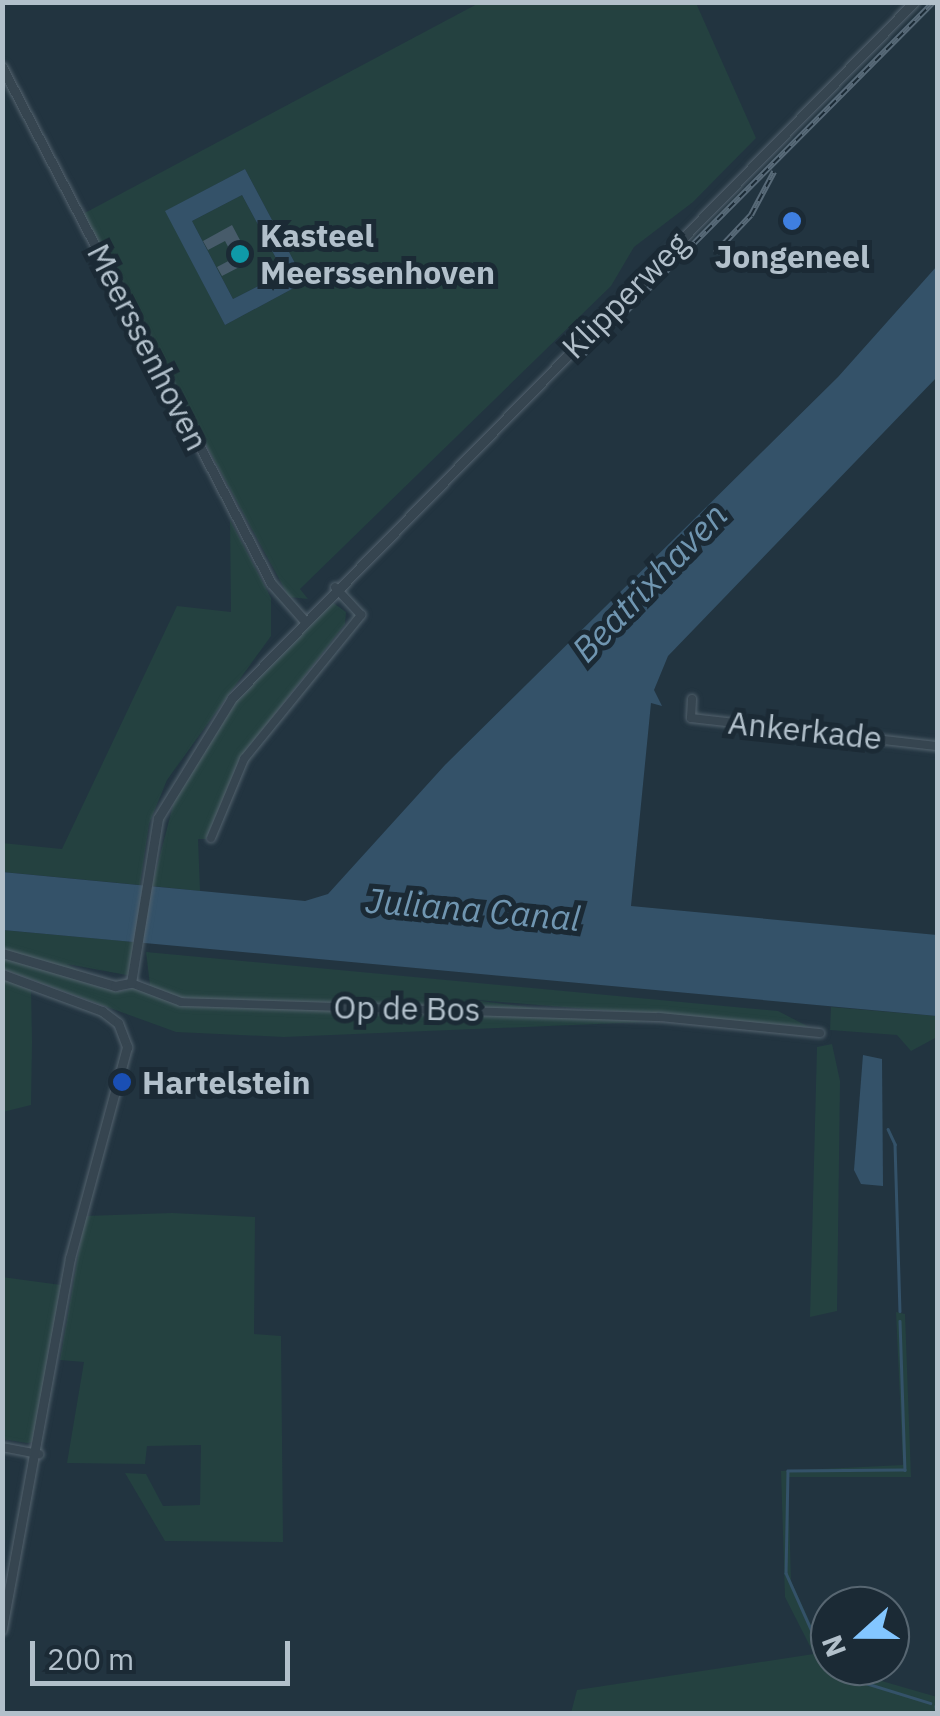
<!DOCTYPE html>
<html>
<head>
<meta charset="utf-8">
<style>
	body { margin:0 }
	#map { position:relative; width:940px; height:1716px; overflow:hidden; background:#223440; font-family:"IBM Plex Sans",sans-serif }
	div>[style] { position:absolute }
	[style*='--x'] { left:calc(var(--x)*1px); top:calc(var(--y)*1px); width:calc(var(--w)*1px); rotate:calc(var(--a)*1deg) }
	.green>* { inset:0; background:#244140 }
	.water>* { inset:0; background:#345269 }
	.stream>* { height:2.5px; margin:-1.25px; padding:0 1.25px; transform-origin:1.25px; border-radius:1.25px; background:#345269 }
	.building>* { inset:0; background:#475b6a }
	.roads { filter:drop-shadow(0 0 2px #54636e) drop-shadow(0 0 2px #54636e) }
	.minor>* { height:8px; margin:-4px; padding:0 4px; transform-origin:4px; border-radius:4px; background:#364550 }
	.tertiary>* { height:9px; margin:-4.5px; padding:0 4.5px; transform-origin:4.5px; border-radius:4.5px; background:#364550 }
	.rail>* { height:6px; margin-top:-3px; transform-origin:0; background:repeating-linear-gradient(90deg,#1b2a35 0 8px,#586a78 0 16px); box-sizing:border-box; border-block:2px solid #586a78 }
	.dots>* { width:28px; height:28px; translate:-50% -50%; box-sizing:border-box; border:5px solid #1b2a35; border-radius:50% }
	span { translate:-50% -50%; white-space:nowrap; text-align:center; line-height:1.15; -webkit-text-stroke:10px #1b2a35; paint-order:stroke }
	.poi-label { font-size:32px; color:#b2c0cb; font-weight:700 }
	.left { translate:0 -50%; text-align:left }
	.street-label { font-size:32px; color:#b2c0cb }
	.water-label { font-size:35px; color:#7096b1; font-style:italic }
	.frame { position:absolute; inset:0; border:5px solid #b2c0cb; pointer-events:none }
	.north { position:absolute; left:810px; top:1586px; width:100px; height:100px; box-sizing:border-box; background:#1b2a35; border:2px solid #576671; border-radius:50%; rotate:249deg; font-size:28px; font-weight:700; line-height:40px; text-align:center; color:#b2c0cb }
	.north::after { content:''; display:block; margin:auto; width:35px; height:45px; background:#83c6ff; clip-path:polygon(50% 0,100% 100%,50% 72%,0 100%) }
	.scale { position:absolute; left:30px; top:1641px; width:260px; height:45px; box-sizing:border-box; border:5px solid #b2c0cb; border-top:0; padding-left:12px; font-size:30px; line-height:35px; white-space:nowrap; color:#b2c0cb; -webkit-text-stroke:8px #1b2a35; paint-order:stroke }
</style>
</head>
<body>
<div id="map">
	<div class="green">
		<div style="clip-path:polygon(evenodd,479px 3px,696px 3px,756px 138px,693px 202px,634px 247px,611px 286px,300px 589px,308px 599px,289px 597px,81px 215px,479px 3px,245px 169px,305px 282px,225px 325px,166px 211px,245px 169px)"></div>
		<div style="clip-path:polygon(242px 195px,284px 273px,233px 299px,192px 221px)"></div>
		<div style="clip-path:polygon(230px 520px,271px 598px,271px 636px,167px 780px,149px 824px,140px 885px,3px 872px,2px 843px,62px 849px,177px 606px,231px 612px)"></div>
		<div style="clip-path:polygon(332px 602px,346px 612px,345px 624px,240px 758px,206px 839px,198px 839px,200px 891px,152px 886px,176px 794px,228px 708px)"></div>
		<div style="clip-path:polygon(2px 930px,135px 942px,132px 976px,67px 964px,116px 992px,150px 985px,146px 952px,778px 1011px,809px 1027px,465px 999px,644px 1022px,284px 1037px,176px 1032px,3px 969px)"></div>
		<div style="clip-path:polygon(3px 979px,31px 985px,32px 1042px,31px 1105px,3px 1112px)"></div>
		<div style="clip-path:polygon(831px 1007px,937px 1016px,937px 1037px,911px 1051px,897px 1035px,830px 1030px)"></div>
		<div style="clip-path:polygon(832px 1044px,840px 1081px,837px 1311px,810px 1317px,817px 1047px)"></div>
		<div style="clip-path:polygon(172px 1213px,255px 1217px,254px 1334px,281px 1336px,283px 1542px,165px 1541px,125px 1473px,146px 1474px,163px 1506px,200px 1505px,201px 1445px,147px 1446px,145px 1464px,67px 1463px,84px 1362px,60px 1360px,85px 1216px)"></div>
		<div style="clip-path:polygon(2px 1277px,61px 1285px,33px 1442px,27px 1443px,3px 1439px)"></div>
		<div style="clip-path:polygon(896px 1312px,905px 1314px,911px 1477px,788px 1477px,791px 1581px,830px 1666px,937px 1697px,937px 1713px,571px 1713px,577px 1690px,814px 1654px,785px 1597px,781px 1471px,903px 1465px)"></div>
	</div>
	<div class="water">
		<div style="clip-path:polygon(evenodd,245px 169px,305px 282px,225px 325px,165px 211px,245px 169px,242px 195px,284px 273px,233px 299px,192px 221px,242px 195px)"></div>
		<div style="clip-path:polygon(937px 266px,937px 377px,668px 656px,654px 690px,662px 706px,651px 703px,631px 906px,937px 935px,937px 1016px,3px 930px,2px 872px,305px 901px,328px 894px,445px 765px,838px 377px)"></div>
		<div style="clip-path:polygon(863px 1055px,882px 1059px,883px 1186px,861px 1184px,854px 1170px)"></div>
	</div>
	<div class="stream">
		<div style="--x:888;--y:1129;--w:17;--a:65"></div>
		<div style="--x:895;--y:1144;--w:167;--a:88.3"></div>
		<div style="--x:900;--y:1321;--w:149;--a:88.1"></div>
		<div style="--x:905;--y:1470;--w:117;--a:179.5"></div>
		<div style="--x:788;--y:1471;--w:102;--a:91.1"></div>
		<div style="--x:786;--y:1573;--w:108;--a:66"></div>
		<div style="--x:830;--y:1672;--w:105;--a:17.2"></div>
		<div style="--x:936;--y:1706;--w:8;--a:83"></div>
	</div>
	<div class="building">
		<div style="clip-path:polygon(232px 225px,251px 261px,222px 276px,217px 267px,234px 258px,225px 241px,208px 250px,203px 241px)"></div>
	</div>
	<div class="roads">
		<div class="minor">
			<div style="--x:692;--y:699;--w:19;--a:93"></div>
			<div style="--x:691;--y:718;--w:249;--a:6.5"></div>
			<div style="--x:211;--y:838;--w:86;--a:-67.3"></div>
			<div style="--x:244;--y:759;--w:186;--a:-50.9"></div>
			<div style="--x:361;--y:615;--w:38;--a:-133"></div>
			<div style="--x:131;--y:983;--w:53;--a:20.8"></div>
			<div style="--x:181;--y:1002;--w:478;--a:1.8"></div>
			<div style="--x:659;--y:1017;--w:162;--a:5.7"></div>
			<div style="--x:2;--y:1447;--w:38;--a:11"></div>
		</div>
		<div class="tertiary">
			<div style="--x:2;--y:67;--w:582;--a:62.47"></div>
			<div style="--x:271;--y:583;--w:48;--a:48.4"></div>
			<div style="--x:2;--y:953;--w:118;--a:16.3"></div>
			<div style="--x:115;--y:986;--w:16;--a:-11"></div>
			<div style="--x:131;--y:983;--w:167;--a:-80.7"></div>
			<div style="--x:158;--y:818;--w:141;--a:-58.3"></div>
			<div style="--x:232;--y:698;--w:974;--a:-45.58"></div>
			<div style="--x:2;--y:974;--w:107;--a:20.3"></div>
			<div style="--x:102;--y:1011;--w:20;--a:37"></div>
			<div style="--x:118;--y:1023;--w:26;--a:69"></div>
			<div style="--x:127;--y:1047;--w:219;--a:105.1"></div>
			<div style="--x:70;--y:1258;--w:378;--a:100.4"></div>
		</div>
	</div>
	<div class="rail">
		<div style="--x:715;--y:253;--w:52;--a:-46.5"></div>
		<div style="--x:751;--y:215;--w:49;--a:-61.9"></div>
		<div style="--x:582;--y:356;--w:499;--a:-45.2"></div>
	</div>
	<div class="dots">
		<div style="left:792px;top:221px;background:#3f7fe0"></div>
		<div style="left:240px;top:254px;background:#0f9aa8"></div>
		<div style="left:122px;top:1082px;background:#1a4fb4"></div>
	</div>
	<div class="poi-label">
		<span class="left" style="left:260px;top:254px">Kasteel<br>Meerssenhoven</span>
		<span style="left:792px;top:256px">Jongeneel</span>
		<span class="left" style="left:142px;top:1082px">Hartelstein</span>
	</div>
	<div class="street-label">
		<span style="left:625px;top:295px;rotate:-45deg">Klipperweg</span>
		<span style="left:148px;top:347px;rotate:63deg">Meerssenhoven</span>
		<span style="left:805px;top:730px;rotate:6deg">Ankerkade</span>
		<span style="left:407px;top:1008px;rotate:1deg">Op de Bos</span>
	</div>
	<div class="water-label">
		<span style="left:649px;top:582px;rotate:-46deg">Beatrixhaven</span>
		<span style="left:473px;top:909px;rotate:5deg">Juliana Canal</span>
	</div>
	<div class="frame"></div>
	<div class="north">N</div>
	<div class="scale">200 m</div>
</div>
</body>
</html>
